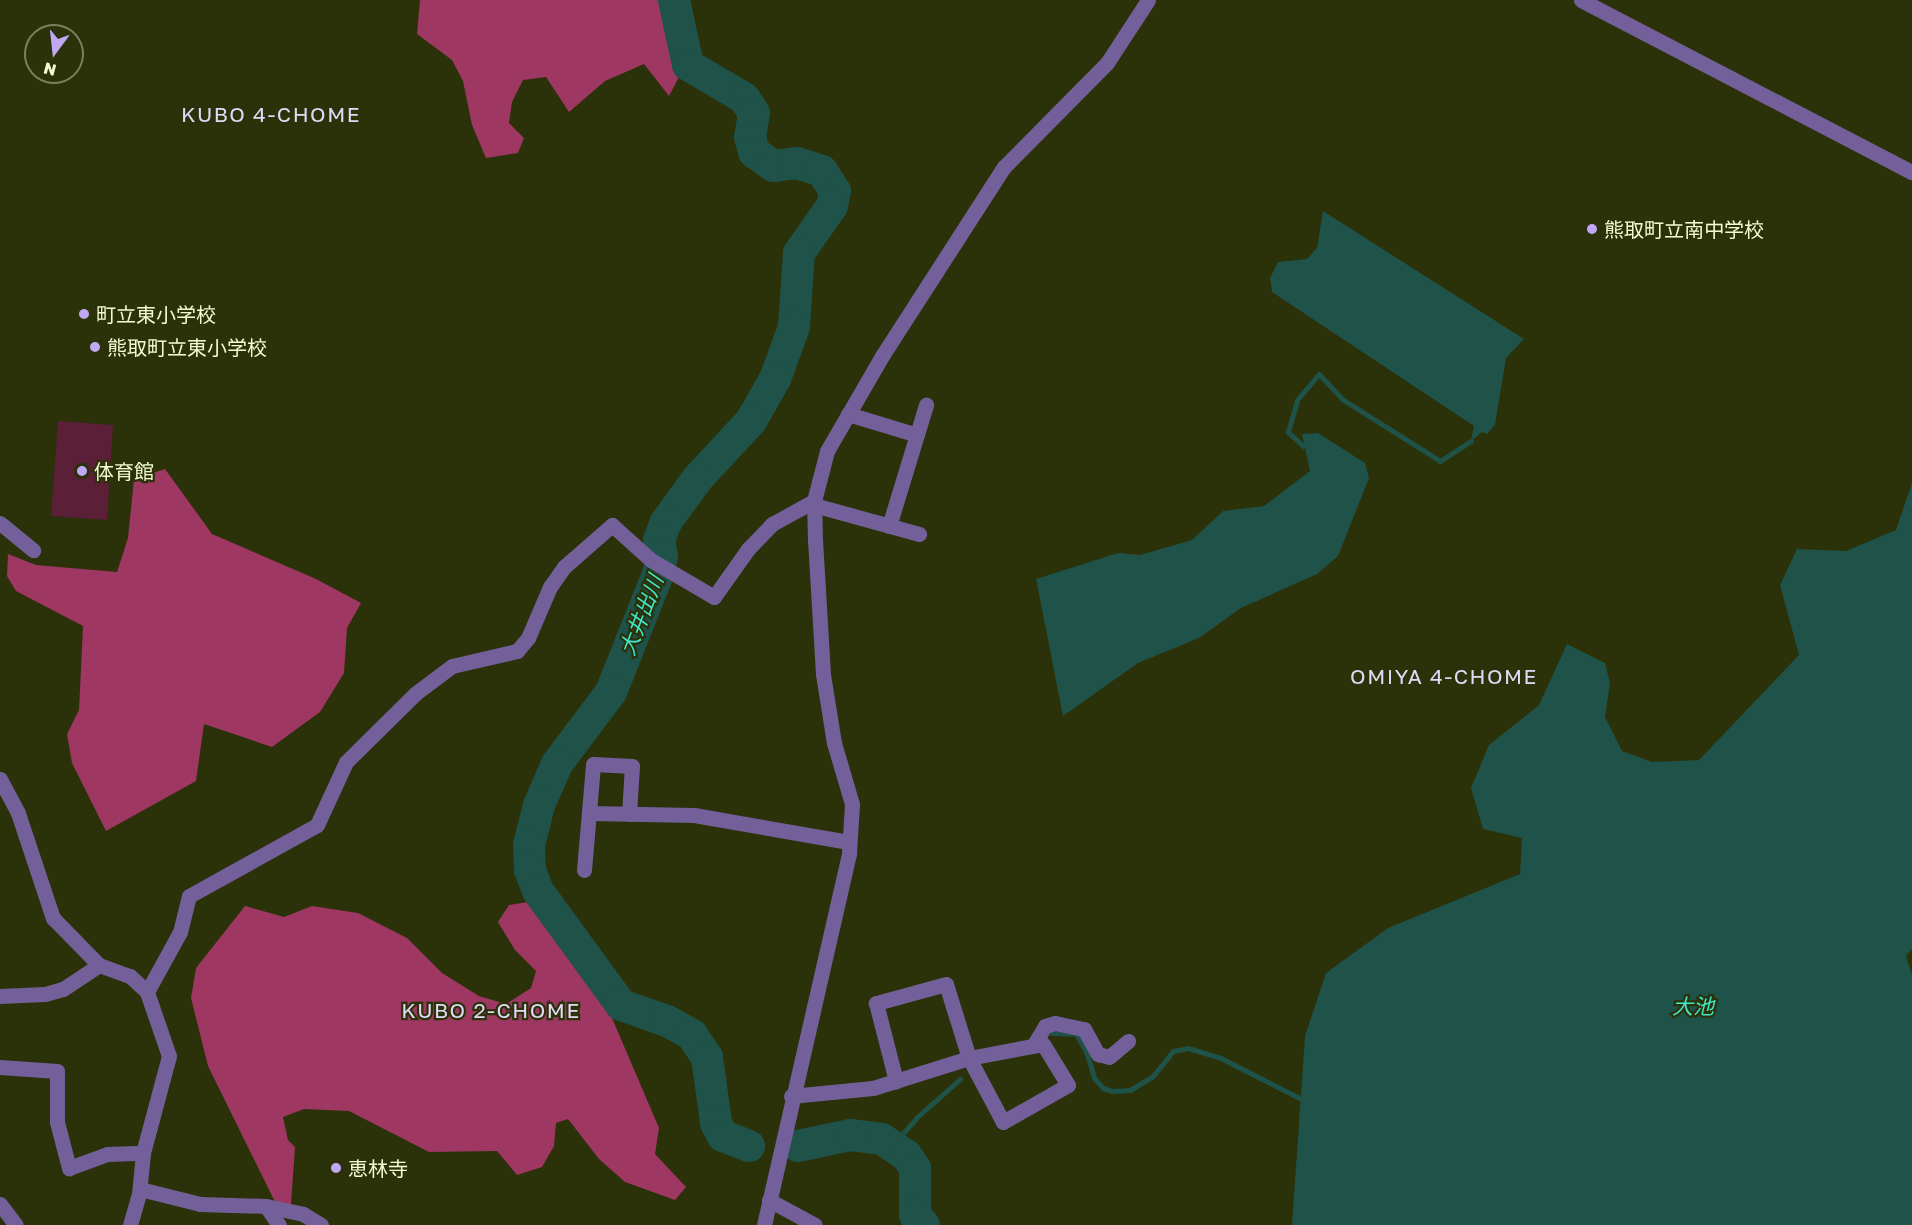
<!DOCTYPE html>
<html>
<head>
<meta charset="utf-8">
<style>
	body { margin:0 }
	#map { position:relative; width:1912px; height:1225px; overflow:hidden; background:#2b3109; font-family:"Golos Text","Noto Sans JP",sans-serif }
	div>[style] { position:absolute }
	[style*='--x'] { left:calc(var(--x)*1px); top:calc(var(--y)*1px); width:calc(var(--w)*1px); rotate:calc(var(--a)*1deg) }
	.green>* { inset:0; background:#5b1f37 }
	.forest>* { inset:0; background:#9e3761 }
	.water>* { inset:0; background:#1f5248 }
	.stream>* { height:5px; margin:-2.5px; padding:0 2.5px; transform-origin:2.5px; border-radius:2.5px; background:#1f5248 }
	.river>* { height:32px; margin:-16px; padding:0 16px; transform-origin:16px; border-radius:16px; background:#1f5248 }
	.minor>* { height:15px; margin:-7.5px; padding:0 7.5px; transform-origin:7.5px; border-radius:7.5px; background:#73609a }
	.dots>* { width:16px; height:16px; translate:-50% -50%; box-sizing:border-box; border:3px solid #2b3109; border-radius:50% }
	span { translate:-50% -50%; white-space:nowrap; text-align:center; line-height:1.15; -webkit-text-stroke:4.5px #2b3109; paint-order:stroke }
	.poi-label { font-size:20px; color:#f1fad4 }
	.left { translate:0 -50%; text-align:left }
	.neighbourhood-label { font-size:21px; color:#e1d9f6; letter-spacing:1.5px }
	.water-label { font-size:21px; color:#41e6ca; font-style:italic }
	.north { position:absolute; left:24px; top:24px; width:60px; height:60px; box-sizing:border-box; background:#2b3109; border:2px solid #7a815a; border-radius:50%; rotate:195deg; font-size:16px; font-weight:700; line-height:24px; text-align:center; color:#f1fad4 }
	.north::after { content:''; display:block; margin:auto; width:21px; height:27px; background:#c0a8f4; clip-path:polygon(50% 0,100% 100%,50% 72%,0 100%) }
</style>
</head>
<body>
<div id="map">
	<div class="green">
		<div style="clip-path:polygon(58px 421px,113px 425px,107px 520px,51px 516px)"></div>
	</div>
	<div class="forest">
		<div style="clip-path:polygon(420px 0,664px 0,679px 77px,669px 96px,644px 64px,605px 81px,569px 112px,546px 77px,523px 80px,512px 102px,509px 123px,524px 138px,518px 153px,486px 158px,472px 125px,463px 81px,452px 60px,417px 34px)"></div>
		<div style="clip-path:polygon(165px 469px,212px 534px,316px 579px,361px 603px,347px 628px,344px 673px,320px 712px,272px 747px,204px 724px,196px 781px,106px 831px,72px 763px,67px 734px,79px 710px,83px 626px,16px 591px,7px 576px,8px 554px,36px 565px,117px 572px,128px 538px,134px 479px)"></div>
		<div style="clip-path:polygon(528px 902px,554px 930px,609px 1011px,659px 1128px,655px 1154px,686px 1187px,675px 1200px,625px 1182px,599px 1159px,568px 1119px,556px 1123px,554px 1146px,542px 1167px,517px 1175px,497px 1151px,429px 1152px,349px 1111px,304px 1109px,283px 1117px,288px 1140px,295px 1147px,291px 1204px,276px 1204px,208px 1066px,191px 998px,196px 968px,245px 906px,284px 917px,312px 906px,358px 913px,407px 938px,442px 973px,479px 996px,506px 1004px,531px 988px,536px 971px,515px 950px,498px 922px,509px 905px)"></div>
	</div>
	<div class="water">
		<div style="clip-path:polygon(1323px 211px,1524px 339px,1506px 358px,1495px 425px,1487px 434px,1482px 432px,1471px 441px,1474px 426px,1272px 292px,1270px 278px,1278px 262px,1307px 259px,1317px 248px)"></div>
		<div style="clip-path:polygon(1318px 433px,1365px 463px,1369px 478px,1338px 556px,1317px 574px,1241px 608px,1199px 638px,1138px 663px,1063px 716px,1036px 579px,1118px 553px,1140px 555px,1192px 540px,1223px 511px,1264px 506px,1310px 471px,1302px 434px)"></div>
		<div style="clip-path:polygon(1912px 483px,1912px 949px,1906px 956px,1912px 975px,1912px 1225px,1292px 1225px,1305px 1036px,1326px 973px,1388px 928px,1520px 874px,1522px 838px,1483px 829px,1471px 788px,1489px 745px,1539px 705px,1567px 644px,1605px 663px,1610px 683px,1605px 717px,1622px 751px,1652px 762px,1699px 760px,1799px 655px,1780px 585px,1797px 549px,1846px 551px,1896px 530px)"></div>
	</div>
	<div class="stream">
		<div style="--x:1303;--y:446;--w:21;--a:-137"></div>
		<div style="--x:1288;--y:432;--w:33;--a:-74"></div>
		<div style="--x:1297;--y:400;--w:34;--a:-50"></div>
		<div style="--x:1319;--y:374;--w:34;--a:47"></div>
		<div style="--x:1342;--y:399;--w:116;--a:32.3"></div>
		<div style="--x:1440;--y:461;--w:37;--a:-33"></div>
		<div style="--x:1052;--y:1033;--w:24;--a:2"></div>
		<div style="--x:1076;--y:1034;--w:20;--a:60"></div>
		<div style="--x:1086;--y:1051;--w:28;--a:73"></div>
		<div style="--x:1094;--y:1078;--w:13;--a:48"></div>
		<div style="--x:1103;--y:1088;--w:9;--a:18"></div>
		<div style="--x:1112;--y:1091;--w:18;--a:-3"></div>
		<div style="--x:1130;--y:1090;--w:26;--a:-31"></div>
		<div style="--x:1152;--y:1077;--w:33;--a:-51"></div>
		<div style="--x:1173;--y:1051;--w:15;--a:-11"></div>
		<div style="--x:1188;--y:1048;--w:34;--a:17"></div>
		<div style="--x:1221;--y:1058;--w:88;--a:27.1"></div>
		<div style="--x:892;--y:1146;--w:37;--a:-49"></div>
		<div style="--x:916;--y:1118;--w:59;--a:-41.6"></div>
	</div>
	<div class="river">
		<div style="--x:674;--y:0;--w:66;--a:77.8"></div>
		<div style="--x:688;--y:65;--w:65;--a:30.5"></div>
		<div style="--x:744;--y:98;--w:18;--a:56"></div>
		<div style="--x:754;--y:113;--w:24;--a:99"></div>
		<div style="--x:750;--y:137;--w:16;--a:75"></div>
		<div style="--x:754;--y:152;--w:24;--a:36"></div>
		<div style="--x:773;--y:166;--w:24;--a:-7"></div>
		<div style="--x:797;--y:163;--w:26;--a:18"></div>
		<div style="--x:822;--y:171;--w:24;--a:57"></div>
		<div style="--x:835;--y:191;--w:15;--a:101"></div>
		<div style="--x:832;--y:206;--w:57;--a:125.1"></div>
		<div style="--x:799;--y:253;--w:74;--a:93.9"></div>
		<div style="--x:794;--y:327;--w:55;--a:110.1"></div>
		<div style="--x:775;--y:379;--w:48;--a:119.7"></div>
		<div style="--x:751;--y:421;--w:78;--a:132.9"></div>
		<div style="--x:698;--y:478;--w:54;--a:126"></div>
		<div style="--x:666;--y:522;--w:19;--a:111"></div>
		<div style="--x:659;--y:540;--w:16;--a:79"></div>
		<div style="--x:662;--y:556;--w:18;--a:103"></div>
		<div style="--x:658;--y:574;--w:127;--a:111.7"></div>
		<div style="--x:611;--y:692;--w:90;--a:126.9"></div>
		<div style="--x:557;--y:764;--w:45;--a:113.7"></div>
		<div style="--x:539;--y:805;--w:41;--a:104"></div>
		<div style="--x:529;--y:845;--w:25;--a:88"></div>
		<div style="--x:530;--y:870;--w:22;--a:69"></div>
		<div style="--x:538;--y:891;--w:141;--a:53.9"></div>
		<div style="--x:621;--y:1005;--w:49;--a:19.2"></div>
		<div style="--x:667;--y:1021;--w:29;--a:29"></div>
		<div style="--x:692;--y:1035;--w:27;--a:56"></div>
		<div style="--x:707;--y:1057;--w:67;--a:82.2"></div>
		<div style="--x:716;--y:1123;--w:15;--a:62"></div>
		<div style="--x:723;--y:1136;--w:28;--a:21"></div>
		<div style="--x:798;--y:1146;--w:53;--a:-11.9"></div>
		<div style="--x:850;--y:1135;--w:32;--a:7"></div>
		<div style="--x:882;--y:1139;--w:29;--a:34"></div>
		<div style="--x:906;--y:1155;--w:16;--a:55"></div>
		<div style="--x:915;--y:1168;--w:47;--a:90"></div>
		<div style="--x:915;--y:1215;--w:13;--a:48"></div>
	</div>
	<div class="minor">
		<div style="--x:1581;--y:0;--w:373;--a:27.5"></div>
		<div style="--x:848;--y:414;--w:72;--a:16.9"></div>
		<div style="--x:814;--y:505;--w:109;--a:15.4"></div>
		<div style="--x:0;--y:523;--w:43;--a:39.3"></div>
		<div style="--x:889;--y:526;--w:127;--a:-73"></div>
		<div style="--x:0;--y:779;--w:38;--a:62"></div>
		<div style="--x:18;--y:813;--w:111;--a:71.6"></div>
		<div style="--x:53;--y:918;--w:66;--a:45.6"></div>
		<div style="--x:99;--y:965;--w:33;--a:20"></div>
		<div style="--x:130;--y:976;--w:23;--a:43"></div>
		<div style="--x:590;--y:813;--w:104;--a:1.1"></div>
		<div style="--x:694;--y:815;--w:157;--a:9.9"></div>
		<div style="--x:584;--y:870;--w:106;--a:-85.1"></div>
		<div style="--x:593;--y:764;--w:39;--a:3"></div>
		<div style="--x:632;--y:766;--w:48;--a:93.6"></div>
		<div style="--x:0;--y:996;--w:45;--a:-2.5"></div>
		<div style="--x:45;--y:994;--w:19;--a:-16"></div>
		<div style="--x:63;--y:989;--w:43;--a:-33.7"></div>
		<div style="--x:1033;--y:1046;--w:23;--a:-59"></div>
		<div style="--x:1045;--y:1026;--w:10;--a:-17"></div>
		<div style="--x:1055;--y:1023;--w:30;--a:12"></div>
		<div style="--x:1084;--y:1029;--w:29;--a:61"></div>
		<div style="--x:1098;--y:1054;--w:11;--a:15"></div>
		<div style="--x:1109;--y:1057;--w:25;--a:-40"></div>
		<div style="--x:0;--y:1067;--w:57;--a:4"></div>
		<div style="--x:57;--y:1071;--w:51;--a:90"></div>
		<div style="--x:57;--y:1122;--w:48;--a:75.4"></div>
		<div style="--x:69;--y:1168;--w:40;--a:-20.2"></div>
		<div style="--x:107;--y:1154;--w:36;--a:-2"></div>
		<div style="--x:791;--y:1096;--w:82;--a:-5.6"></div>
		<div style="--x:873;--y:1088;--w:101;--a:-17.4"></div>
		<div style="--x:969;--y:1058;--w:75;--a:-10.7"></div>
		<div style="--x:1043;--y:1044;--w:48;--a:58.6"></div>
		<div style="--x:1068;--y:1085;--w:75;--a:150.4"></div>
		<div style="--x:1003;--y:1122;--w:72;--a:-118"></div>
		<div style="--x:969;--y:1058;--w:77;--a:-107.3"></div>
		<div style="--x:946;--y:984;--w:73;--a:164.8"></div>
		<div style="--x:876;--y:1003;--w:81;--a:75.6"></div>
		<div style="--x:140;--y:1189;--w:62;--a:14"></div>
		<div style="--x:200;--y:1204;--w:66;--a:1.7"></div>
		<div style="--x:266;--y:1206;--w:38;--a:12"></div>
		<div style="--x:303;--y:1214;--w:21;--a:31"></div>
		<div style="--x:769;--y:1200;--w:52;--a:28.5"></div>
		<div style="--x:0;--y:1204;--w:26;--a:53"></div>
		<div style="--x:266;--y:1206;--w:23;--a:56"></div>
		<div style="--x:130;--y:1225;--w:32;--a:-74"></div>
		<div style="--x:139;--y:1194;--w:41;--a:-84.4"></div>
		<div style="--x:143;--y:1153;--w:100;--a:-75"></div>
		<div style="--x:169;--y:1056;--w:68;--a:-109"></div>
		<div style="--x:147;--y:992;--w:68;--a:-61.2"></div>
		<div style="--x:180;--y:932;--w:37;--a:-76"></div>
		<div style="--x:189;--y:896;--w:146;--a:-29"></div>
		<div style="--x:317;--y:825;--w:69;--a:-65.3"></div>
		<div style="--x:346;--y:762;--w:98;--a:-44.6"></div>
		<div style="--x:416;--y:693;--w:45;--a:-36.9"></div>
		<div style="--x:452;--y:666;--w:67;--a:-13"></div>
		<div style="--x:517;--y:651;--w:17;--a:-50"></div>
		<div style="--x:528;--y:638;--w:56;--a:-66.7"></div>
		<div style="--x:550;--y:587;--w:24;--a:-55"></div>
		<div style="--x:564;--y:567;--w:64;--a:-41.2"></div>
		<div style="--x:612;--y:525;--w:52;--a:41.9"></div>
		<div style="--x:651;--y:560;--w:73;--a:30.4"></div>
		<div style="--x:714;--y:597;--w:59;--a:-54.7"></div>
		<div style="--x:748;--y:549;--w:35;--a:-46"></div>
		<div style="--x:772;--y:524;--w:48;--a:-28.7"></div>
		<div style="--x:764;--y:1225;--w:382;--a:-77.1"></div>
		<div style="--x:849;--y:853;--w:49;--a:-86.5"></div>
		<div style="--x:852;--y:804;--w:64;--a:-106.4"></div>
		<div style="--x:834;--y:743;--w:70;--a:-99.1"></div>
		<div style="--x:823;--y:674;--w:133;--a:-93.4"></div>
		<div style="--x:815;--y:541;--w:40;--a:-91.4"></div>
		<div style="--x:814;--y:501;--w:52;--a:-75.4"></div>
		<div style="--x:827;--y:451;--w:110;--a:-59.9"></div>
		<div style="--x:882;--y:356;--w:225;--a:-57.2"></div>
		<div style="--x:1004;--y:167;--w:146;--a:-45.3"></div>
		<div style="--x:1107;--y:63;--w:75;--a:-56.9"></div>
	</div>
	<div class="dots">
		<div style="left:1592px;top:229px;background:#c0a8f4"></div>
		<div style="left:84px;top:314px;background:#c0a8f4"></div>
		<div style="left:95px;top:347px;background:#c0a8f4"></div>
		<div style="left:82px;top:471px;background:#c0a8f4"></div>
		<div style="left:336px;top:1168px;background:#c0a8f4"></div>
	</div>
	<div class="poi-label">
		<span class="left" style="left:1604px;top:229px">熊取町立南中学校</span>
		<span class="left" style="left:96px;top:314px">町立東小学校</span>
		<span class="left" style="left:107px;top:347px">熊取町立東小学校</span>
		<span class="left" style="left:94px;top:471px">体育館</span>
		<span class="left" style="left:348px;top:1168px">恵林寺</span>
	</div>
	<div class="neighbourhood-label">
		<span style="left:271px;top:114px">KUBO 4-CHOME</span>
		<span style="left:1444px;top:676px">OMIYA 4-CHOME</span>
		<span style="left:491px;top:1010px">KUBO 2-CHOME</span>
	</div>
	<div class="water-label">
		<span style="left:641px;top:615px;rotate:-69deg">大井出川</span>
		<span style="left:1693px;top:1006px">大池</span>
	</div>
	<div class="north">N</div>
</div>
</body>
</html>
